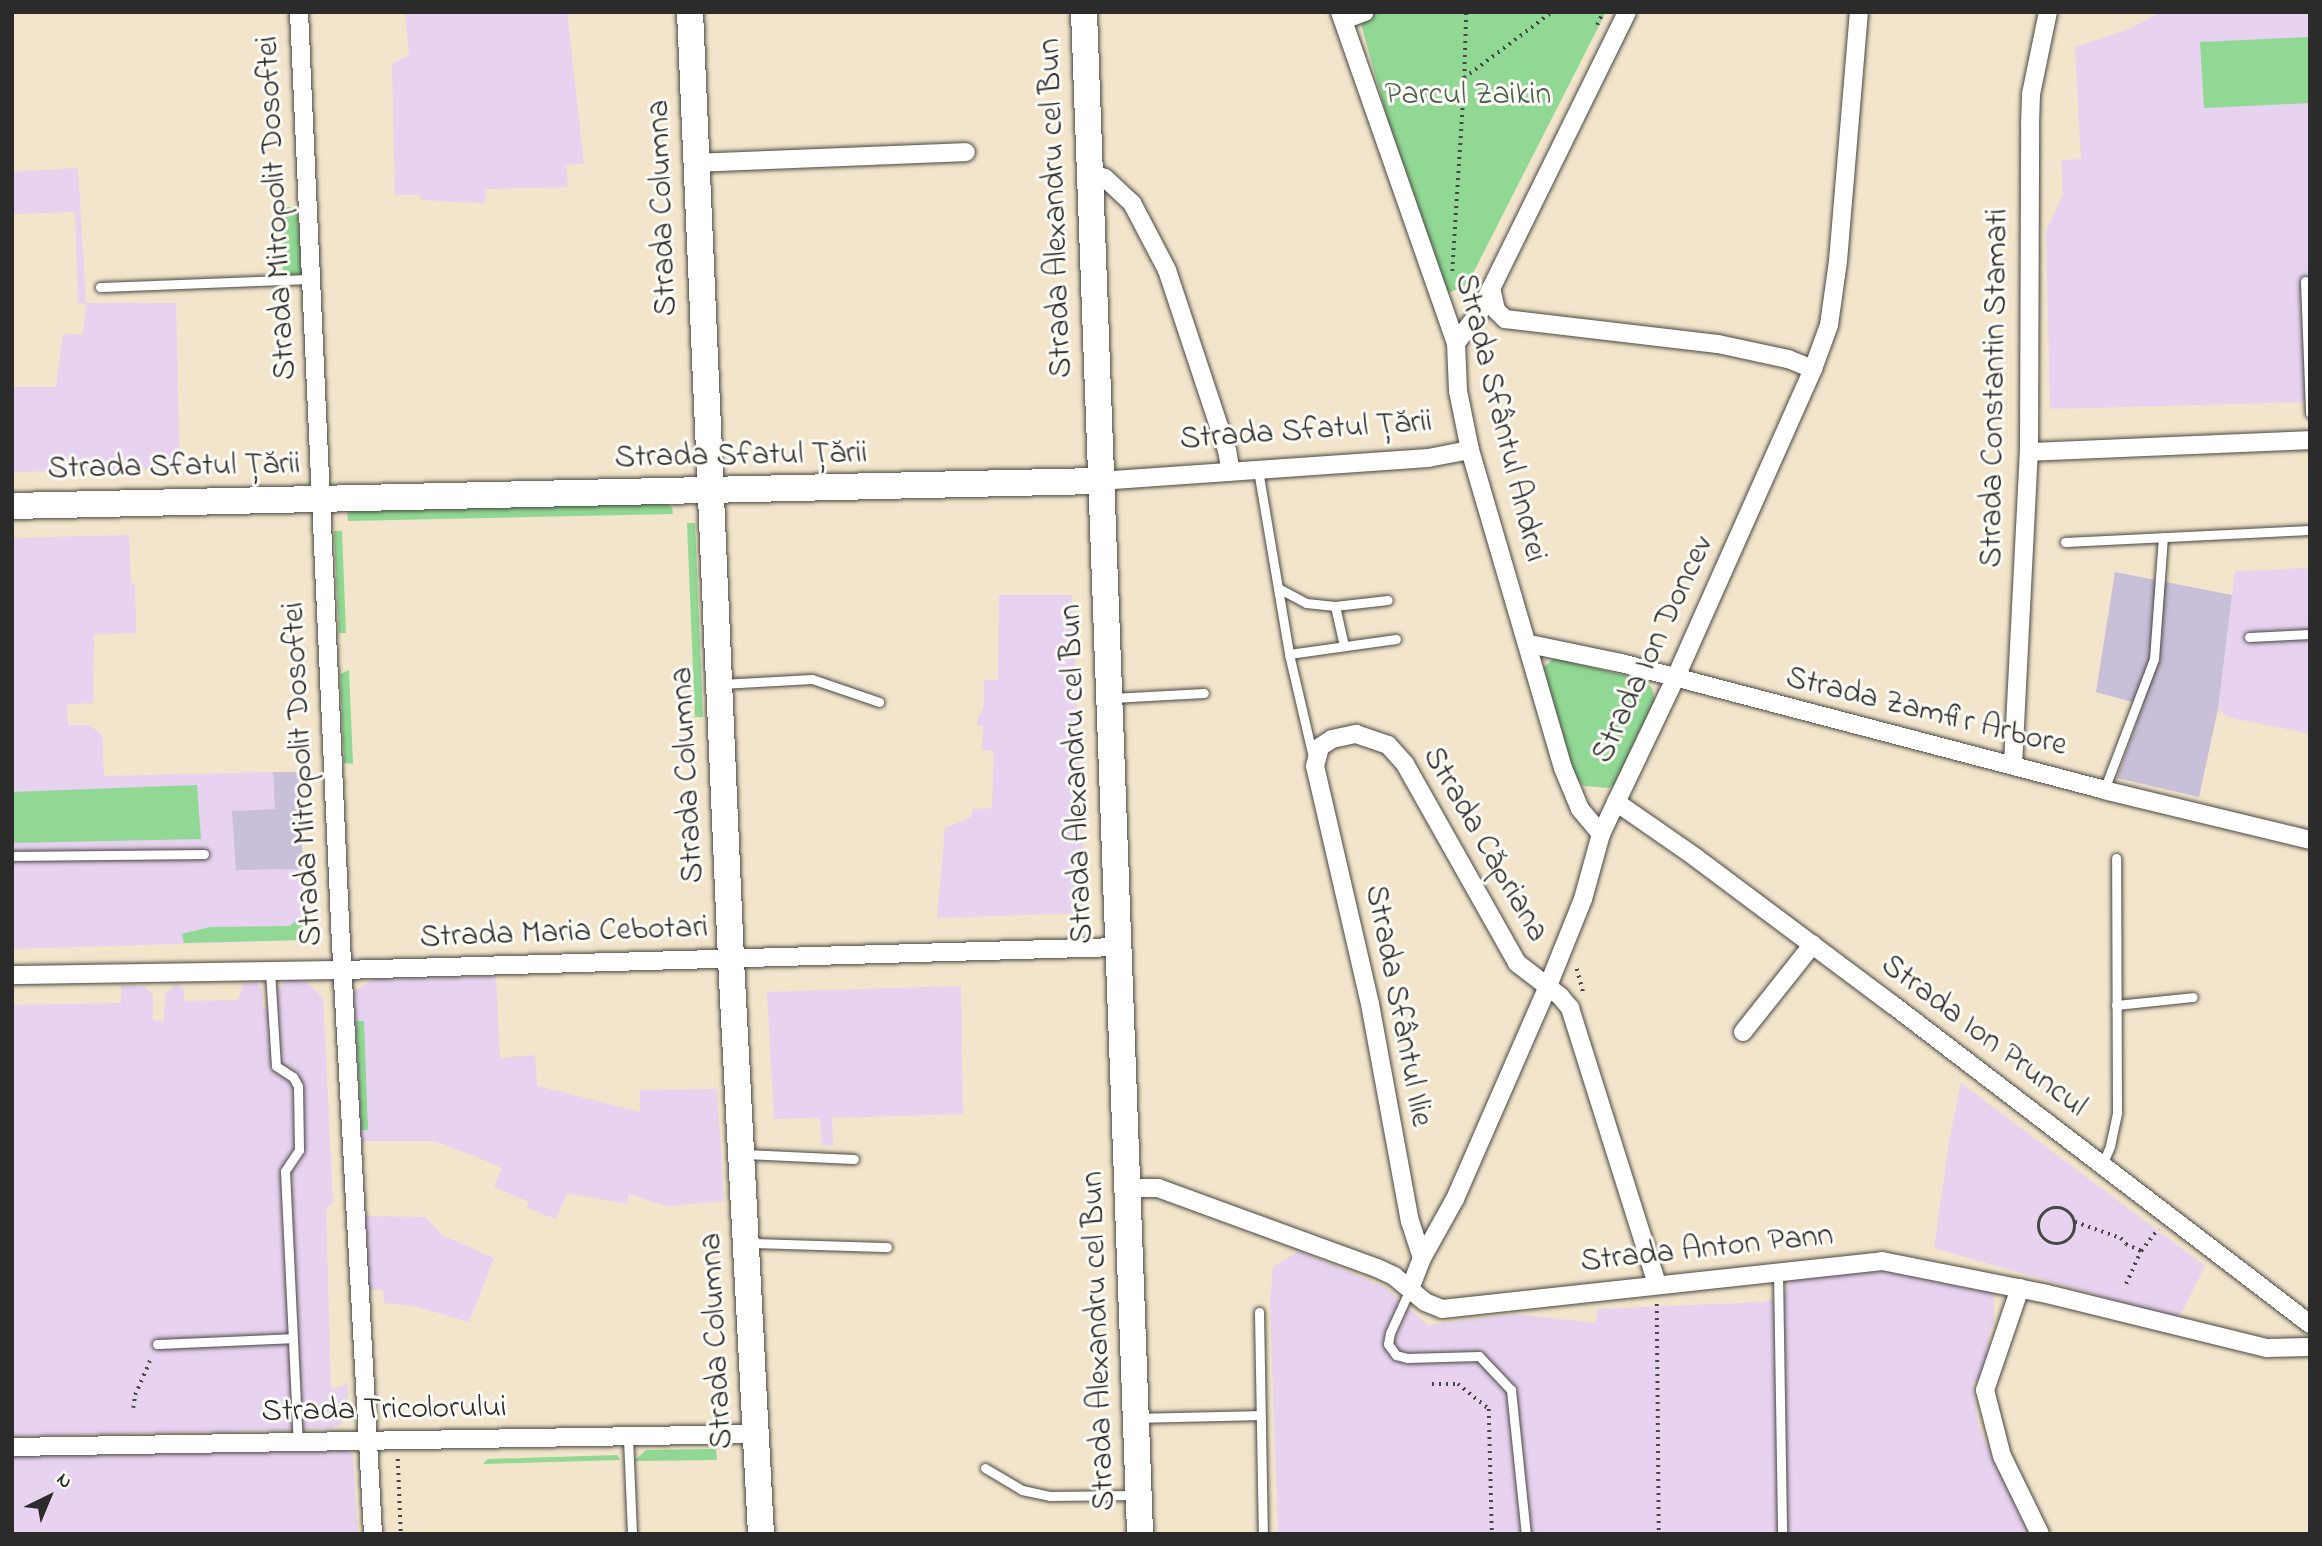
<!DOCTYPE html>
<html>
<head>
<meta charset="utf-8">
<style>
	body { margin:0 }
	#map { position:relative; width:2322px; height:1546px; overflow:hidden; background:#f2e5cb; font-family:"Indie Flower",sans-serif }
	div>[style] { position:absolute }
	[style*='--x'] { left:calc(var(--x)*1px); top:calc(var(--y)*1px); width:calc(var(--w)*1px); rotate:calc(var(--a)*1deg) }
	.built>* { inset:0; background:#e7d2ef }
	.industrial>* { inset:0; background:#c8bfd8 }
	.green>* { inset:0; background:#90d893 }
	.path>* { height:3.5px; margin-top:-1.75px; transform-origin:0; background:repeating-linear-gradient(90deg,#494743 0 2px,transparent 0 7px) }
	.path>.ring { margin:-1.75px; padding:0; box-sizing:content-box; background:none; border:3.5px solid #494743; border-radius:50% }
	.roads { filter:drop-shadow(0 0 2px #494743) drop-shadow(0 0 2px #494743) }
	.service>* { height:9px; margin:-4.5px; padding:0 4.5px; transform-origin:4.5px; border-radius:4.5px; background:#fff }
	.minor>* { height:18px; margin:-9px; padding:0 9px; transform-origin:9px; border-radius:9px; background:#fff }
	.secondary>* { height:26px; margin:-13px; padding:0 13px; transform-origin:13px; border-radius:13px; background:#fff }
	span { translate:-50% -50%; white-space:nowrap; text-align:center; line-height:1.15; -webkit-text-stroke:6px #fdfcf7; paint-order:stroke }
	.park-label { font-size:32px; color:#495f4a }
	.street-label { font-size:32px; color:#2b2b2b }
	.frame { position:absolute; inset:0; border:14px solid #2b2b2b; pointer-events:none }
	.north { position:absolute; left:14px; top:1462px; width:70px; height:70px; -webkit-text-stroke:5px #fdfcf7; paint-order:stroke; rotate:43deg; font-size:19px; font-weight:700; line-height:28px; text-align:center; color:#2b2b2b }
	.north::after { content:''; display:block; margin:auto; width:24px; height:32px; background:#2b2b2b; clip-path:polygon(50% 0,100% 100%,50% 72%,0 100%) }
</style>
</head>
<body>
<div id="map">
	<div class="built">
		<div style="clip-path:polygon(405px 12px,567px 12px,584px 164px,566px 165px,568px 187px,486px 189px,485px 203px,420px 200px,421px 195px,395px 195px,392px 64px,409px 55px)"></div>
		<div style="clip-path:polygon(2161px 12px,2310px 12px,2310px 402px,2050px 409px,2046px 231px,2063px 195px,2061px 160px,2081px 159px,2075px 47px,2129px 29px)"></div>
		<div style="clip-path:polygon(78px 168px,86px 303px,176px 303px,180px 468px,12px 472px,12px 387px,56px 387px,63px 334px,83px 335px,86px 304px,78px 303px,75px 212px,12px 214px,12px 172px)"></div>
		<div style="clip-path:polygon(129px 535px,131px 584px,135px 585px,136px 633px,94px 634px,93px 703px,67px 704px,68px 725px,89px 725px,102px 735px,104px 776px,273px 772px,275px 809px,249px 870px,303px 869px,304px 940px,12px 949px,12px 538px)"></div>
		<div style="clip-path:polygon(2310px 568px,2310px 734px,2228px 717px,2218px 709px,2235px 571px)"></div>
		<div style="clip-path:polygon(999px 595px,1072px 595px,1086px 913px,937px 918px,945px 828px,971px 817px,973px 809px,992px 808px,994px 751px,982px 750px,983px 726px,977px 725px,978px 715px,981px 715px,984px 704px,984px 680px,998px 680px)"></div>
		<div style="clip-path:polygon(496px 976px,500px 1058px,535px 1055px,537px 1086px,640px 1112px,640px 1090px,717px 1089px,724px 1201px,666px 1206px,629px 1194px,627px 1204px,567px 1193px,556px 1219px,527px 1208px,529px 1202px,494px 1187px,502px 1168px,489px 1162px,435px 1141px,357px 1141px,351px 1000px,357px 989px,375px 979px)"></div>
		<div style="clip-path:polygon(287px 980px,307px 982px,323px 998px,333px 1202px,326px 1209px,331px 1390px,348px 1384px,347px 1416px,340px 1425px,330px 1429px,12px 1436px,12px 1005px,121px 1003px,121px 985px,144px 986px,153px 995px,153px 1020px,164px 1021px,165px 994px,176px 984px,183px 988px,185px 1001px,238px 1000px,243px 984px,257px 982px,262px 990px,263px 1008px,276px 1008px,276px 990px)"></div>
		<div style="clip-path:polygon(961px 986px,963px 1114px,832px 1118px,833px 1145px,822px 1146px,820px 1118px,774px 1119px,767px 992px)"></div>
		<div style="clip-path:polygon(1961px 1083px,2205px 1266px,2181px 1314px,2174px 1317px,1934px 1248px,1949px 1142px)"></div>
		<div style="clip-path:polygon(362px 1216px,425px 1217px,442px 1235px,494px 1258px,469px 1322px,414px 1306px,384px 1303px,383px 1290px,367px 1290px)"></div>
		<div style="clip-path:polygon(1299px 1251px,1385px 1287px,1428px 1325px,1516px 1314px,1596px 1323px,1598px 1309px,1763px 1302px,1783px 1295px,1792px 1279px,1849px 1272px,1885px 1271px,1994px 1293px,1994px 1323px,1989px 1333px,1986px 1372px,1982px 1379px,1972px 1382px,1979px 1428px,2029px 1534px,1278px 1534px,1270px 1301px,1273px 1267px)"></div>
		<div style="clip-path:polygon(335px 1447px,346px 1449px,353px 1457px,358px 1534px,12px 1534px,12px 1456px)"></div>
	</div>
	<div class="industrial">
		<div style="clip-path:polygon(2115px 572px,2232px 595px,2218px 709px,2199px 797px,2117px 778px,2143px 705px,2096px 692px)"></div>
		<div style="clip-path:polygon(273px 772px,299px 772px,303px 869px,236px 870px,232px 811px,275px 809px)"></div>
	</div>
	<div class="green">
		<div style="clip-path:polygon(1380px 12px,1606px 12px,1467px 285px,1437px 298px,1360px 20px)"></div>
		<div style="clip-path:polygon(2310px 37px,2310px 103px,2204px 108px,2200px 42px)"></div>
		<div style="clip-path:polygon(280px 206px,297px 208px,304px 275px,283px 275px)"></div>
		<div style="clip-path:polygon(667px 503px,672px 508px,673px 514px,348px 521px,347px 510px)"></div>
		<div style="clip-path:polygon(687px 523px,695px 523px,703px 717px,695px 717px)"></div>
		<div style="clip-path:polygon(334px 531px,342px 531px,346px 633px,339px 633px)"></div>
		<div style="clip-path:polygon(1554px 658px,1644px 680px,1652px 688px,1655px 701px,1616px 783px,1609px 788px,1584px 786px,1571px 773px,1541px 670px)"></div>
		<div style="clip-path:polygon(349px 670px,353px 764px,344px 763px,340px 674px)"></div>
		<div style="clip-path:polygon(197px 785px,201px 839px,12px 843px,12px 792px)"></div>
		<div style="clip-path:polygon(297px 919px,304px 919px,304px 940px,184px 943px,182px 934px,210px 927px,290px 926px)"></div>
		<div style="clip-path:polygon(356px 1021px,364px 1021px,368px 1130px,361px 1130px)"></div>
		<div style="clip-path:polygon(716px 1449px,717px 1460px,634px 1461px,646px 1450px)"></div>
		<div style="clip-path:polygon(617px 1455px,620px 1460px,483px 1464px,488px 1459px)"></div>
	</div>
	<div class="path">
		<div style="--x:1597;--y:25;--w:14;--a:-65"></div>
		<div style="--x:1464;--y:78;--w:66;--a:-88.3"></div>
		<div style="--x:1452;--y:271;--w:193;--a:-86.4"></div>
		<div style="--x:1464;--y:78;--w:110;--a:-36.9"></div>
		<div style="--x:1577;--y:969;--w:24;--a:75"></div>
		<div class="ring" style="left:2039px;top:1208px;width:32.5px;height:32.5px"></div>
		<div style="--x:2075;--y:1222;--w:49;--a:19.2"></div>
		<div style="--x:2121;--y:1238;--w:8;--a:50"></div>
		<div style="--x:2126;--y:1244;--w:17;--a:25"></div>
		<div style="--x:2126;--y:1284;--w:36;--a:-66"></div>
		<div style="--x:2141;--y:1251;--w:28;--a:-52"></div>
		<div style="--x:1657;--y:1304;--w:230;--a:89.5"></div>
		<div style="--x:1432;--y:1384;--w:26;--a:0"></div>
		<div style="--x:1458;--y:1384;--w:40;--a:39"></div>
		<div style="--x:1489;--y:1409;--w:125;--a:88.6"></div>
		<div style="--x:133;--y:1408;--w:13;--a:-81"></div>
		<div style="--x:135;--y:1395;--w:40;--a:-66.6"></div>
		<div style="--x:398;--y:1459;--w:75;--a:87.7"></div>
	</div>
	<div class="roads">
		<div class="service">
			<div style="--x:2305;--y:281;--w:132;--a:87.8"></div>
			<div style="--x:100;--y:287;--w:211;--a:-2.2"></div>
			<div style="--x:1258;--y:470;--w:187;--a:80.4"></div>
			<div style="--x:1289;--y:654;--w:106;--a:76.9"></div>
			<div style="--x:2065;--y:542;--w:245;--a:-2.8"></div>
			<div style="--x:1278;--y:588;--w:32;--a:28"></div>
			<div style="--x:1306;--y:603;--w:29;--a:6"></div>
			<div style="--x:1335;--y:606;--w:53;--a:-6.5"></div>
			<div style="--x:1335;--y:606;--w:41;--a:77.3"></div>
			<div style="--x:2249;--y:637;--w:61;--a:-2.8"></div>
			<div style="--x:1289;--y:654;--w:108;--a:-8"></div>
			<div style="--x:721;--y:684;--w:91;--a:-3.1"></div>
			<div style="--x:812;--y:679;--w:71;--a:18.9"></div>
			<div style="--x:1112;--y:698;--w:92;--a:-3.1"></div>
			<div style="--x:2104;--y:790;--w:140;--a:-69.1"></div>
			<div style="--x:2154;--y:659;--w:122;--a:-85.8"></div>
			<div style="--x:12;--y:856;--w:192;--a:-0.6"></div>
			<div style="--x:270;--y:971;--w:95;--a:86.4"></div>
			<div style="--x:276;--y:1066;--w:20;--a:33"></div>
			<div style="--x:293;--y:1077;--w:10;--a:61"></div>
			<div style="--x:298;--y:1086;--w:64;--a:89.1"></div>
			<div style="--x:299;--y:1150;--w:25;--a:124"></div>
			<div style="--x:285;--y:1171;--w:271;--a:87.3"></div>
			<div style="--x:2116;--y:1005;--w:77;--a:-5.9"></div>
			<div style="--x:744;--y:1154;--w:110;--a:2.6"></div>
			<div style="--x:2102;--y:1165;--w:21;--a:-67"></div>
			<div style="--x:2110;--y:1146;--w:35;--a:-78"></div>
			<div style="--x:2117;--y:1112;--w:254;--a:-90.2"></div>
			<div style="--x:749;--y:1243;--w:138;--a:1.7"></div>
			<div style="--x:1778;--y:1272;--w:262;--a:89.1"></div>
			<div style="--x:1410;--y:1289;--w:48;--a:114.4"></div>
			<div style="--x:1390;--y:1333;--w:11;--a:100"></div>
			<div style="--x:1388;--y:1344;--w:14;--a:54"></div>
			<div style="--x:1396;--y:1355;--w:11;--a:15"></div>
			<div style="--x:1407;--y:1358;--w:72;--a:-1.6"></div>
			<div style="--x:1479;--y:1356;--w:47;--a:46.7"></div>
			<div style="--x:1511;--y:1390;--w:145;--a:84.1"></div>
			<div style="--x:1259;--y:1312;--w:222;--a:89"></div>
			<div style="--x:157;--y:1344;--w:135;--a:-2.5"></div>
			<div style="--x:1138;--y:1418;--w:121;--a:-1.4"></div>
			<div style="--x:628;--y:1438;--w:96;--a:87.6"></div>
			<div style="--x:985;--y:1468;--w:43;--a:30.7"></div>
			<div style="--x:1022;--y:1490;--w:29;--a:12"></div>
			<div style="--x:1050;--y:1496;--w:86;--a:-0.7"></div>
		</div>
		<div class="minor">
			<div style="--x:299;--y:12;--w:932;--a:87.42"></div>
			<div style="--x:341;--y:943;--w:592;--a:86.9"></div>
			<div style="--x:1340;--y:12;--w:351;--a:70.7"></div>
			<div style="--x:1456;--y:343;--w:48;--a:87.6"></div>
			<div style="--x:1458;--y:391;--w:60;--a:78.5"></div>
			<div style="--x:1470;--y:450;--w:331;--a:73.7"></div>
			<div style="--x:1563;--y:768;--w:44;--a:67.5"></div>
			<div style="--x:1580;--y:809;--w:33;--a:50"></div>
			<div style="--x:1343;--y:20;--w:23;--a:-20"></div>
			<div style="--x:696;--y:163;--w:270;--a:-2.3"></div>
			<div style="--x:1089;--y:172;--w:17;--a:21"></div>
			<div style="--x:1105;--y:178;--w:37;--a:43"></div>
			<div style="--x:1132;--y:203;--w:76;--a:62.4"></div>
			<div style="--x:1167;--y:270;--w:190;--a:71.6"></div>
			<div style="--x:1227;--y:450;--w:22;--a:80"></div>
			<div style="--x:1491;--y:288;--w:23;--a:77"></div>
			<div style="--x:1496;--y:310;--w:13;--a:45"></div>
			<div style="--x:1505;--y:319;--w:214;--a:6.7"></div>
			<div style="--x:1718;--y:344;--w:72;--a:12.1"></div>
			<div style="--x:1788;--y:359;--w:27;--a:22"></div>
			<div style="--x:1456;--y:343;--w:40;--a:-53"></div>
			<div style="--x:1480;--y:311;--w:333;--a:-63.8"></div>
			<div style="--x:2029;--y:452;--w:281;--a:-2.4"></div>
			<div style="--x:1099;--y:481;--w:330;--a:-4"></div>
			<div style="--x:1428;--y:458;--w:43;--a:-10.8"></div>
			<div style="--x:1529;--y:644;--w:94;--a:11.7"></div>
			<div style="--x:1621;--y:663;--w:499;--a:14.7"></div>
			<div style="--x:2104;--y:790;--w:212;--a:13.6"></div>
			<div style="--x:2013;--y:765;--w:313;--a:-87.1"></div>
			<div style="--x:2029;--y:452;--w:328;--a:-89.8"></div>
			<div style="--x:2030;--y:124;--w:30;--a:-88"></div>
			<div style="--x:2031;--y:94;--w:84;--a:-78.3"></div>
			<div style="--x:1616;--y:802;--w:96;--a:34.8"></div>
			<div style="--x:1695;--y:857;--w:247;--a:36.8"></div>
			<div style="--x:1893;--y:1005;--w:525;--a:37.42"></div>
			<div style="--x:12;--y:975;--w:331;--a:-0.9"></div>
			<div style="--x:343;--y:970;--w:775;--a:-1.7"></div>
			<div style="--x:1743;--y:1032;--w:112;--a:-51.5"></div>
			<div style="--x:1129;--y:1188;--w:29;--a:0"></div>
			<div style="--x:1158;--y:1188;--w:233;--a:20.1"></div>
			<div style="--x:1377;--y:1268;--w:19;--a:25"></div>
			<div style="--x:1394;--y:1276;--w:40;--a:40"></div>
			<div style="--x:1425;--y:1302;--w:18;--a:22"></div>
			<div style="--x:1442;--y:1309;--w:443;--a:-6.2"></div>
			<div style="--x:1882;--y:1261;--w:168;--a:11.3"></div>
			<div style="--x:2047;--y:1294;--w:227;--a:13.8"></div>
			<div style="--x:2267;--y:1348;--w:43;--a:-1.3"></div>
			<div style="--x:1422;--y:1258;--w:38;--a:-108"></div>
			<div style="--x:1410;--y:1222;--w:222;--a:-100.4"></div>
			<div style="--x:1370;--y:1004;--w:244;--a:-103"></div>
			<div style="--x:1315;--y:766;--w:20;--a:-75"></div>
			<div style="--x:1320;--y:747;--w:14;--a:-34"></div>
			<div style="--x:1332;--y:739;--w:25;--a:-12"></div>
			<div style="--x:1356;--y:734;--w:34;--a:19"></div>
			<div style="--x:1388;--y:745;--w:25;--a:48"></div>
			<div style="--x:1405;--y:764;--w:228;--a:60.6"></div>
			<div style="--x:1517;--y:963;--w:54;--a:37.5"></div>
			<div style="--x:1560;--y:996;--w:16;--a:50"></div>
			<div style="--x:1570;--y:1008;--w:289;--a:72.5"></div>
			<div style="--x:2020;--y:1288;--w:108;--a:108.9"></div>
			<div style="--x:1985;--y:1390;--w:68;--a:75.6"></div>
			<div style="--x:2002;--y:1456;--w:87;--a:64"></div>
			<div style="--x:1410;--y:1289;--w:33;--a:-69"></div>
			<div style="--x:1422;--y:1258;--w:68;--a:-60.8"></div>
			<div style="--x:1455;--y:1199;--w:232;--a:-66.4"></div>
			<div style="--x:1548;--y:986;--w:94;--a:-68.1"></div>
			<div style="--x:1583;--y:899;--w:67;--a:-74.5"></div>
			<div style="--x:1601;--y:834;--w:172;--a:-64.5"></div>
			<div style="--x:1675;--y:679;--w:339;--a:-66"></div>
			<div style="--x:1813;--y:369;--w:47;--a:-70"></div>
			<div style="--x:1829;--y:325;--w:65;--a:-82"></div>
			<div style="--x:1838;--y:261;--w:250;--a:-85.2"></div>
			<div style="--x:12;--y:1447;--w:745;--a:-1"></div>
		</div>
		<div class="secondary">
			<div style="--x:690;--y:12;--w:949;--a:87.52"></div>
			<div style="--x:731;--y:960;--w:575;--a:87.01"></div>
			<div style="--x:1084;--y:12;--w:1523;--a:87.89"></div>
			<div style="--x:12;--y:506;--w:1087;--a:-1.32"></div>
		</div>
	</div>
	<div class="park-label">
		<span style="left:1468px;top:96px">Parcul Zaikin</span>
	</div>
	<div class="street-label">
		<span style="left:278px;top:208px;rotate:-93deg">Strada Mitropolit Dosoftei</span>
		<span style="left:664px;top:208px;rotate:-92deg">Strada Columna</span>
		<span style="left:1057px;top:208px;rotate:-92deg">Strada Alexandru cel Bun</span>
		<span style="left:1996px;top:388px;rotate:-89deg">Strada Constantin Stamati</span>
		<span style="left:1499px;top:418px;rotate:76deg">Strada Sfântul Andrei</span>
		<span style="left:1306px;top:432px;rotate:-4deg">Strada Sfatul Țării</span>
		<span style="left:741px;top:457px;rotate:-1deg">Strada Sfatul Țării</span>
		<span style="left:174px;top:468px;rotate:-1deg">Strada Sfatul Țării</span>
		<span style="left:1654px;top:650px;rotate:-65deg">Strada Ion Doncev</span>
		<span style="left:1926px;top:713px;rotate:14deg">Strada Zamfir Arbore</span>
		<span style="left:304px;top:774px;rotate:-93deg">Strada Mitropolit Dosoftei</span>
		<span style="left:1078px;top:774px;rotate:-92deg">Strada Alexandru cel Bun</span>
		<span style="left:689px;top:775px;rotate:-93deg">Strada Columna</span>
		<span style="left:1484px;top:845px;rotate:60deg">Strada Căpriana</span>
		<span style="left:564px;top:934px;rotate:-2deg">Strada Maria Cebotari</span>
		<span style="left:1397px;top:1006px;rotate:79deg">Strada Sfântul Ilie</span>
		<span style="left:1983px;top:1037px;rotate:37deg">Strada Ion Pruncul</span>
		<span style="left:1707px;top:1250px;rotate:-6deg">Strada Anton Pann</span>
		<span style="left:718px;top:1341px;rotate:-93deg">Strada Columna</span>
		<span style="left:1100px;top:1341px;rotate:-92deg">Strada Alexandru cel Bun</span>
		<span style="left:384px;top:1411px;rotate:-1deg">Strada Tricolorului</span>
	</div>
	<div class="frame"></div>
	<div class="north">N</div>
</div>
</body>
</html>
